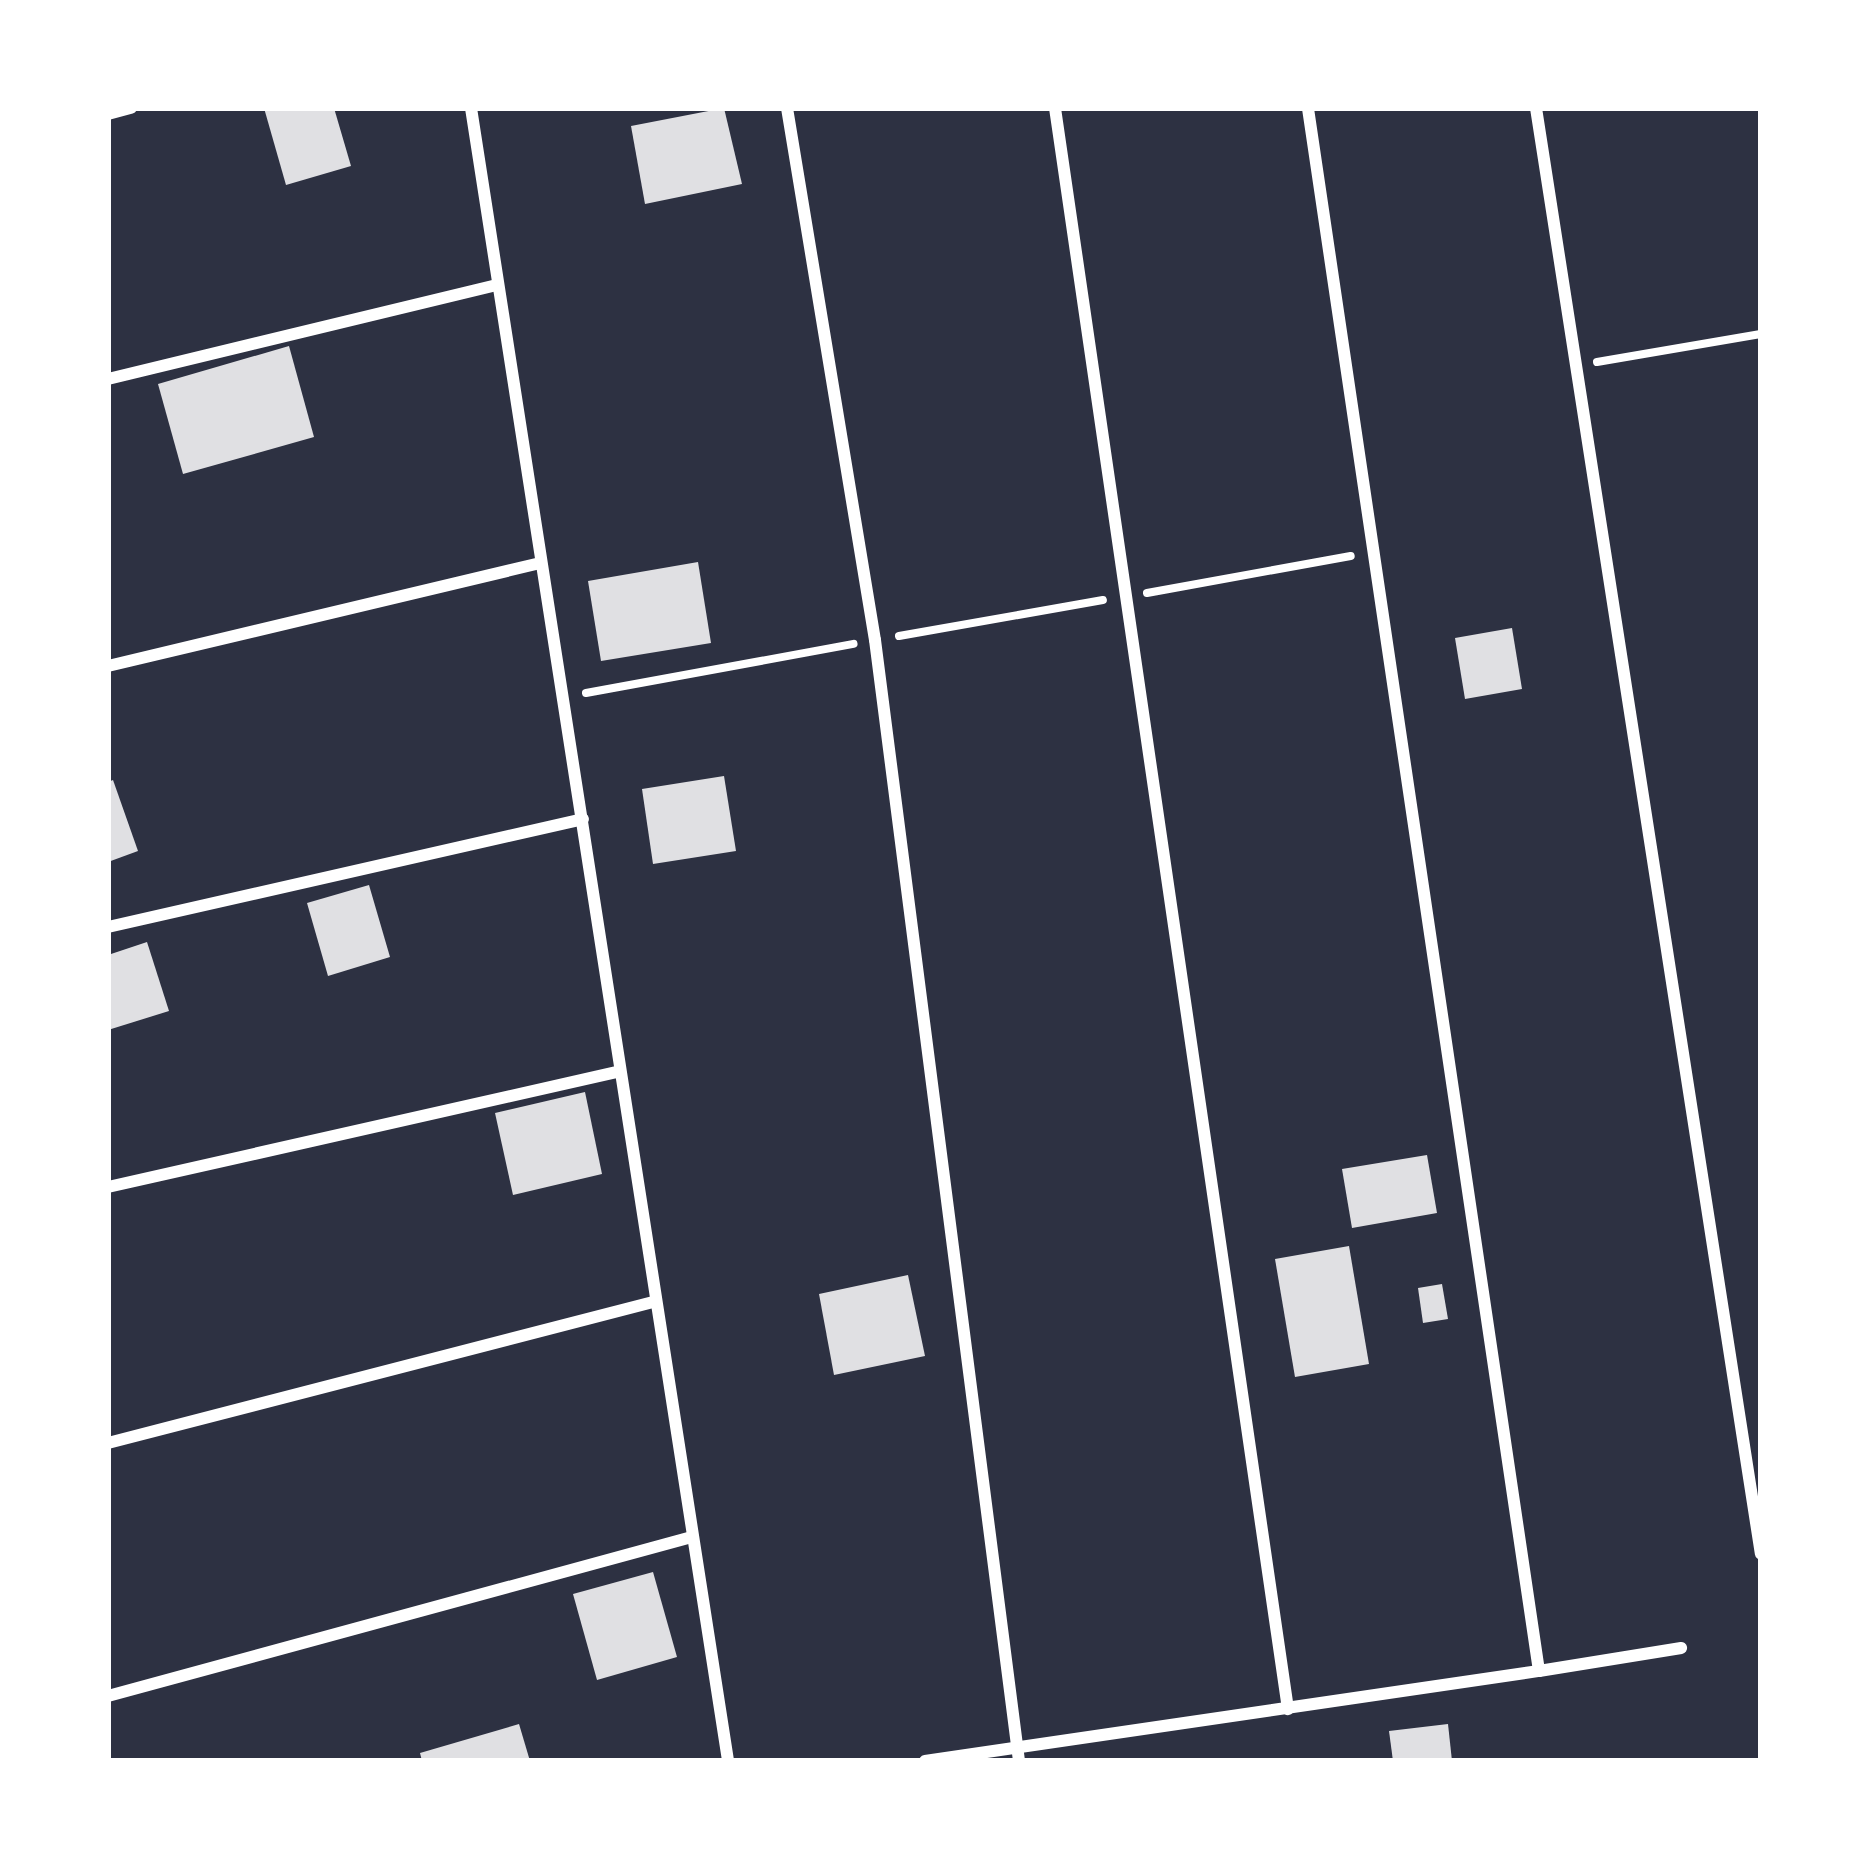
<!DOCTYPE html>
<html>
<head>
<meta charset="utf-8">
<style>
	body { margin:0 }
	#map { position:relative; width:1869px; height:1869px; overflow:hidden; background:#2d3142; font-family:"PT Serif",serif }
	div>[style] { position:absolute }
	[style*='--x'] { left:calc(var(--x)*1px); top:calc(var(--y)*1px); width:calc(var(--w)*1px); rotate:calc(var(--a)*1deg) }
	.building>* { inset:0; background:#e0e0e3 }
	.path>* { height:8px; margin:-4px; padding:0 4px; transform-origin:4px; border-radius:4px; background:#fff }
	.minor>* { height:12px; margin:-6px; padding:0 6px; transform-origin:6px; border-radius:6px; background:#fff }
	span { translate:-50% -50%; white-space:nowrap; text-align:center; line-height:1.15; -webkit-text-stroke:12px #fff; paint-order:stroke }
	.frame { position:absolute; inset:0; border:111px solid #fff; pointer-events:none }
</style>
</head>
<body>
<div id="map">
	<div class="building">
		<div style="clip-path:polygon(264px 108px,334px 108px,351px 166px,286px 185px)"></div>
		<div style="clip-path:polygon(724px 108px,742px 184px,645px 204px,631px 126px)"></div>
		<div style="clip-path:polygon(289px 346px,314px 437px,183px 474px,158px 384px)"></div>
		<div style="clip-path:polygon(698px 562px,711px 643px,601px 661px,588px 581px)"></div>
		<div style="clip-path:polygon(1512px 628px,1522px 689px,1465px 699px,1455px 638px)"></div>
		<div style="clip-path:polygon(724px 776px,736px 851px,653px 864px,642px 789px)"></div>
		<div style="clip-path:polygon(113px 780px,138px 851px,108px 862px,108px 782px)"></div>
		<div style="clip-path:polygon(369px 885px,390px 957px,328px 976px,307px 903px)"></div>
		<div style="clip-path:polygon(147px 942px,169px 1011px,108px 1030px,108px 955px)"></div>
		<div style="clip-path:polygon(585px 1092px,602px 1174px,513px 1195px,495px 1113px)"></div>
		<div style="clip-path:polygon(1427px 1155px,1437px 1213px,1352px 1228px,1342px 1169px)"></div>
		<div style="clip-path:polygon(1349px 1246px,1369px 1364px,1295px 1377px,1275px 1259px)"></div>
		<div style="clip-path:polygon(908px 1275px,925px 1356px,834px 1375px,819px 1294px)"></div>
		<div style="clip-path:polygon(1442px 1284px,1448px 1319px,1423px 1323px,1418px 1288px)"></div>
		<div style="clip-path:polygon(653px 1572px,677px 1657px,597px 1680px,573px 1594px)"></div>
		<div style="clip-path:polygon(519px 1724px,530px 1761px,422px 1761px,420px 1753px)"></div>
		<div style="clip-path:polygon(1448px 1724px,1452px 1761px,1393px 1761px,1389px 1731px)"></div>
	</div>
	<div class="path">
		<div style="--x:1597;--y:362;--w:166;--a:-9.7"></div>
		<div style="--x:1147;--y:593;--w:207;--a:-10.3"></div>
		<div style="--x:899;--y:636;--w:207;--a:-10"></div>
		<div style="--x:586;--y:693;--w:272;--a:-10.4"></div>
	</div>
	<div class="minor">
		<div style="--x:471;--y:108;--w:1673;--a:81.16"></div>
		<div style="--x:787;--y:108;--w:539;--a:80.61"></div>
		<div style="--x:875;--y:640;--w:1130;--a:82.68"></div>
		<div style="--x:1055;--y:108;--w:1618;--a:81.72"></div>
		<div style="--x:1536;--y:108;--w:1463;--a:81.16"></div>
		<div style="--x:108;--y:114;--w:24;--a:-15"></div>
		<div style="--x:108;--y:379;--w:401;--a:-13.6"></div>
		<div style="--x:108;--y:666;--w:440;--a:-13.4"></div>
		<div style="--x:108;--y:927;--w:487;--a:-12.8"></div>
		<div style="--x:108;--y:1187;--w:522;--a:-12.73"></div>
		<div style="--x:108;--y:1443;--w:563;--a:-14.51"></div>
		<div style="--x:1539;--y:1671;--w:144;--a:-9.2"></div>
		<div style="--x:108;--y:1696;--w:605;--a:-15.23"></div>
		<div style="--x:925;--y:1761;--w:621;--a:-8.34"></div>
		<div style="--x:1539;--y:1671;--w:1580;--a:-98.41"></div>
	</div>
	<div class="frame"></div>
</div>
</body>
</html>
